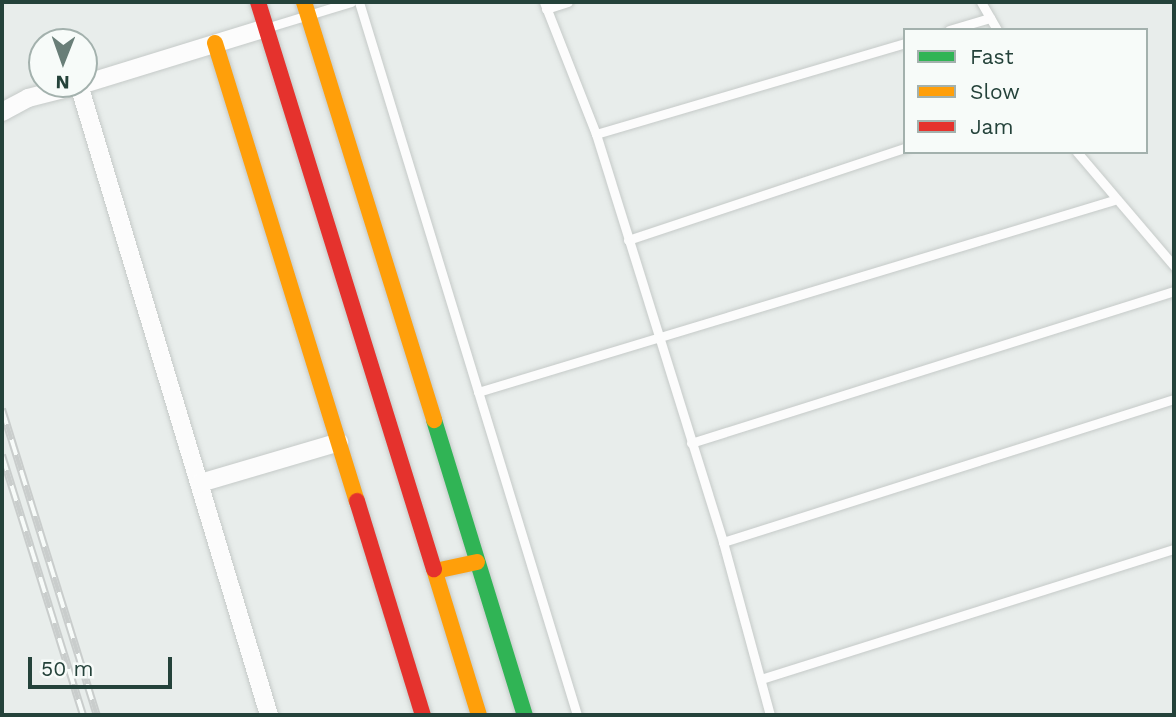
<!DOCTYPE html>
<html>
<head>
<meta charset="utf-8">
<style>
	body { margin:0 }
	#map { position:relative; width:1176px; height:717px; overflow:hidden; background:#e8edeb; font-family:"Work Sans",sans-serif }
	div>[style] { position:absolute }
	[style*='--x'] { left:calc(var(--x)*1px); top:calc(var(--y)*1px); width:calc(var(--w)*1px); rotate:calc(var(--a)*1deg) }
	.roads { filter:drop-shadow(0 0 2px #c5cac8) drop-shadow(0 0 2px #c5cac8) }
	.lane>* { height:9px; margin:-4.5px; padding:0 4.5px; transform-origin:4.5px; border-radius:4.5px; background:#fcfcfc }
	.street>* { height:18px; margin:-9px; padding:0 9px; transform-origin:9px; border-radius:9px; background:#fcfcfc }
	.fast>* { height:16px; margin:-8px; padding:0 8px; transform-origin:8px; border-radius:8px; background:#30b455 }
	.slow>* { height:16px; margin:-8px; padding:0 8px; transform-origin:8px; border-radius:8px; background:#ff9f0a }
	.jam>* { height:16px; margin:-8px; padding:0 8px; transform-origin:8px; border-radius:8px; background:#e5322d }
	.rail>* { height:8px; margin-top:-4px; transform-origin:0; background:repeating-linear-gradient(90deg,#f7fbf9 0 16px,#c9cdcc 0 32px); box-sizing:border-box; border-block:2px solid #c9cdcc }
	span { translate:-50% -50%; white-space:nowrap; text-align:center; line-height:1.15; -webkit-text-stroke:5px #f7fbf9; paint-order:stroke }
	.frame { position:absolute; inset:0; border:4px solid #24423a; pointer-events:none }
	.legend { position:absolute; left:903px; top:28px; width:245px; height:126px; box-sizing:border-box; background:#f7fbf9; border:2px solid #a3b1ad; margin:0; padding:9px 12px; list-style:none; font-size:21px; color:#24423a }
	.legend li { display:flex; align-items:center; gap:14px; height:35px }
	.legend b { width:35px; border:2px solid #a3b1ad }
	.north { position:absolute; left:28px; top:28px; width:70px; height:70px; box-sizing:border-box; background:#f7fbf9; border:2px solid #a3b1ad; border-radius:50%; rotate:181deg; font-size:19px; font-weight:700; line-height:28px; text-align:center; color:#24423a }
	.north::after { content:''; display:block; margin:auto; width:24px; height:32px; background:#697e78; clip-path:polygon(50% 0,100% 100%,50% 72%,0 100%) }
	.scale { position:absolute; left:28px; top:657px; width:144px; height:32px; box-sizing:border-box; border:4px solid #24423a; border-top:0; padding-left:9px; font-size:21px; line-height:24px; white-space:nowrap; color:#24423a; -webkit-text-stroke:5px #f7fbf9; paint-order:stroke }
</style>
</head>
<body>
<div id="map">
	<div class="roads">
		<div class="lane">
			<div style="--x:359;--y:2;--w:746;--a:73"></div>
			<div style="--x:544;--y:2;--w:142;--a:68.5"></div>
			<div style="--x:596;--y:134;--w:427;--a:72.7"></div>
			<div style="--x:723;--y:542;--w:179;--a:74.8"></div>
			<div style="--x:981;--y:2;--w:32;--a:60"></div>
			<div style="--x:546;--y:9;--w:23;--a:-18"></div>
			<div style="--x:269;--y:27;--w:86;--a:-17"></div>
			<div style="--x:949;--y:30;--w:43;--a:-16.3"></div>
			<div style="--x:596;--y:134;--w:322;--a:-16.4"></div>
			<div style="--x:1077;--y:152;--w:150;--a:49.6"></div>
			<div style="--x:628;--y:240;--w:292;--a:-18.4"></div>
			<div style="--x:478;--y:392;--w:664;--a:-16.8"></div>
			<div style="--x:691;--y:443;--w:506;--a:-17.47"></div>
			<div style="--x:723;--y:542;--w:473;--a:-17.6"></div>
			<div style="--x:761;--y:679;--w:433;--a:-17.5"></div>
		</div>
		<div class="street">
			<div style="--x:84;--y:84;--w:190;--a:-17.1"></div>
			<div style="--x:79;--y:85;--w:658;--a:73.22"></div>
			<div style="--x:2;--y:112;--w:30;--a:-28"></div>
			<div style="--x:28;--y:98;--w:57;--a:-14.3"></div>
			<div style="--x:200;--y:483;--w:145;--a:-16.4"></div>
		</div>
		<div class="fast">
			<div style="--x:434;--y:420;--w:309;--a:72.9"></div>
		</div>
		<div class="slow">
			<div style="--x:304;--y:2;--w:438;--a:72.7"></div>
			<div style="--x:215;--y:43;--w:480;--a:72.8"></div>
			<div style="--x:434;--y:569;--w:153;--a:72.9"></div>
			<div style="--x:435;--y:571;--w:43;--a:-12.1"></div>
		</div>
		<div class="jam">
			<div style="--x:258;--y:2;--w:594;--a:72.76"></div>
			<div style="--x:357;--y:501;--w:224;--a:72.9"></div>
		</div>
	</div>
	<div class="rail">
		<div style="--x:2;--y:409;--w:320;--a:72.8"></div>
		<div style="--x:2;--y:455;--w:272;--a:72.7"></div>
	</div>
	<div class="frame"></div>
	<ul class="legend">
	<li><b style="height:9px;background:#30b455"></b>Fast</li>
	<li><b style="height:9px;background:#ff9f0a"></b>Slow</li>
	<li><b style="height:9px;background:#e5322d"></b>Jam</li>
	</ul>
	<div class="north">N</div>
	<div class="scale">50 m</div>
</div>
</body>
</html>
